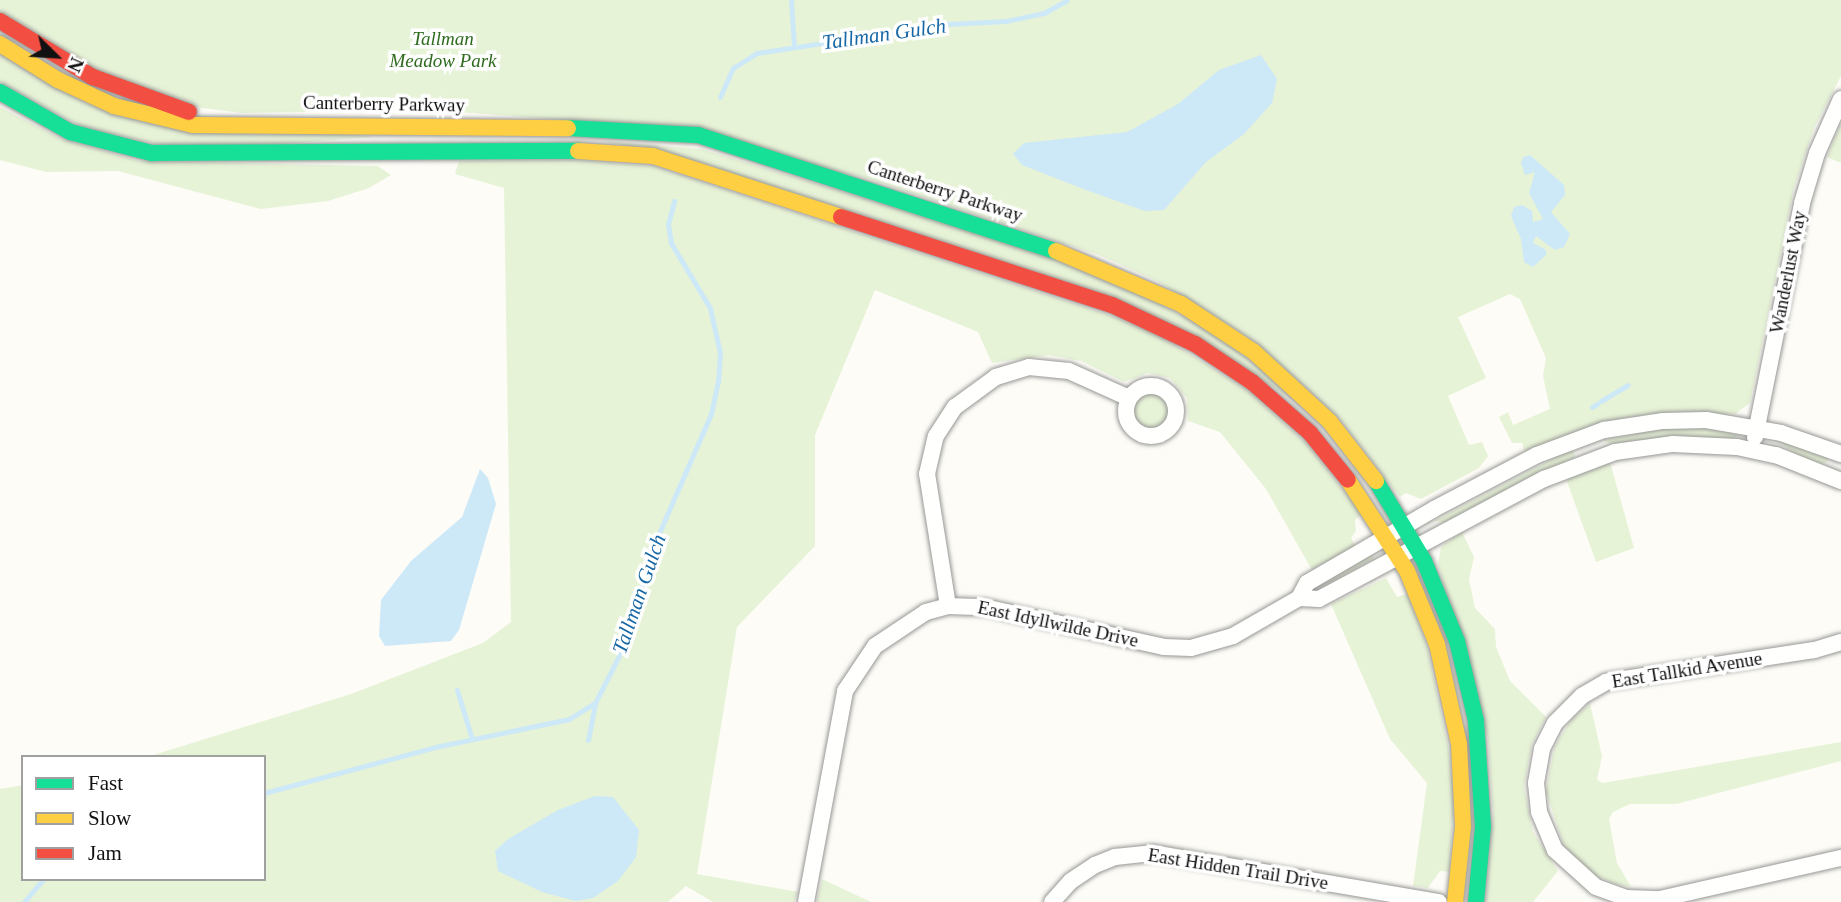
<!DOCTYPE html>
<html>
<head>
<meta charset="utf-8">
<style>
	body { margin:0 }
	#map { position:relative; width:1841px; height:902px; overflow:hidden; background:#fdfcf7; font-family:"Times New Roman",serif }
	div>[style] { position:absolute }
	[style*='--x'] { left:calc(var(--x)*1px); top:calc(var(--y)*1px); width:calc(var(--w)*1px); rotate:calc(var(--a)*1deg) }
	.green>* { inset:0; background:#e7f3d7 }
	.round { border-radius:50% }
	.water>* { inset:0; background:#cde8f7 }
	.stream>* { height:5px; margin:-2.5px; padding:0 2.5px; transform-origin:2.5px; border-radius:2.5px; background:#cde8f7 }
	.roads { filter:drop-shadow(0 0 2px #979795) drop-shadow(0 0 2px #979795) }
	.street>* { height:16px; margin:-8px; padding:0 8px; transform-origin:8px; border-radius:8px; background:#fffffe }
	.street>.ring { margin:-8px; padding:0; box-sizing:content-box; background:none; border:16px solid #fffffe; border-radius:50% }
	.fast>* { height:16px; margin:-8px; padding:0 8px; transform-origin:8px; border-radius:8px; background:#16e098 }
	.slow>* { height:16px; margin:-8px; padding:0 8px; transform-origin:8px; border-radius:8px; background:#ffcf43 }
	.jam>* { height:16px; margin:-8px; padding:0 8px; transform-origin:8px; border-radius:8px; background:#f24e42 }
	span { translate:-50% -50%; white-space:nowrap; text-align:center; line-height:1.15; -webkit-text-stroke:7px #fff; paint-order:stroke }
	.park-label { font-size:19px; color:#2f6b1f; font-style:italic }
	.street-label { font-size:19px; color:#111 }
	.water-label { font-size:21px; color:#1768a6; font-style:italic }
	.legend { position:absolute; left:21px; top:755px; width:245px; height:126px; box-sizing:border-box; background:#fff; border:2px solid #a0a0a0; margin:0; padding:9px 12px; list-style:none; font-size:21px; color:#111 }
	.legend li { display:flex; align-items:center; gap:14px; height:35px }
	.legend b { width:35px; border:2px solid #a0a0a0 }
	.north { position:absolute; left:21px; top:21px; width:70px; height:70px; -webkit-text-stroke:5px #fff; paint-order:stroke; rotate:114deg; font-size:19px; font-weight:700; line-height:28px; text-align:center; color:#111 }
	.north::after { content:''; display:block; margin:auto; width:24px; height:32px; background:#111; clip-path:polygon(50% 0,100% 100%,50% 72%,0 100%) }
</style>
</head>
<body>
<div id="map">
	<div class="green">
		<div style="clip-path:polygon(0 0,1841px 0,1841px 76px,1814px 128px,1794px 188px,1750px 403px,1735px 414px,1652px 414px,1612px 421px,1525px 452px,1522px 443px,1512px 443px,1499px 417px,1508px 412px,1513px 425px,1550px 409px,1543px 376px,1546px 358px,1520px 299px,1510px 294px,1458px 317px,1486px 378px,1448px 396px,1469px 445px,1482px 442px,1488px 456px,1479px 468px,1421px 499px,1406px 493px,1400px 497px,1340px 419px,1253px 340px,1157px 281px,1099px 255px,859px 176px,576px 121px,458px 112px,452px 100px,394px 100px,379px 111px,242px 113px,187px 106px,110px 78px,0 15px)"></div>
		<div style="clip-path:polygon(0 50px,91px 102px,374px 137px,249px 146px,161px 145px,81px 126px,0 82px)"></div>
		<div style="clip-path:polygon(0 107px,61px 139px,139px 161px,378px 166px,391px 175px,369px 188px,328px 201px,261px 209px,118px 171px,46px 172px,0 160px)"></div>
		<div style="clip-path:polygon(1841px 123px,1841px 163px,1827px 157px)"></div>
		<div style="clip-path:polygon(603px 141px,702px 149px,1091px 268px,1221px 336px,1316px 415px,1212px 348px,709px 165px)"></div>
		<div style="clip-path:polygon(573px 160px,653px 166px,1115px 317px,1169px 341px,1247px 390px,1307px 444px,1362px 514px,1355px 520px,1356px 531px,1351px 538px,1355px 546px,1312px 570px,1266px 489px,1220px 432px,1188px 421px,1187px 398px,1170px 378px,1148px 373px,1124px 382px,1081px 361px,1049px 355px,992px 363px,978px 332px,875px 290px,815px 435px,815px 546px,737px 627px,697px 874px,798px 892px,794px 902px,713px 902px,686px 886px,668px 902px,0 902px,0 789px,23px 785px,23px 879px,264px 879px,264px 757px,147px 757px,351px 694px,483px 643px,511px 622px,504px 188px,455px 174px,459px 161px)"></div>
		<div class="round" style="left:1132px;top:392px;width:38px;height:38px"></div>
		<div style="clip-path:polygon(1709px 427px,1738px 435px,1733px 439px,1667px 437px,1613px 445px,1602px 440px,1663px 428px)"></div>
		<div style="clip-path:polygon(1776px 439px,1827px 457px,1828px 461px,1823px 464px,1796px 455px)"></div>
		<div style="clip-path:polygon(1573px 448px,1575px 457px,1449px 523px,1434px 521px)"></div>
		<div style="clip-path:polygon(1610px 462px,1634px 548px,1596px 562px,1565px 476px)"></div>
		<div style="clip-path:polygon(1462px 532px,1474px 557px,1469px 579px,1475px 608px,1495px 629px,1496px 647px,1510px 681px,1546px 717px,1532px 744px,1524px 786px,1533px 832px,1558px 871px,1533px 902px,1486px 902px,1493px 814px,1488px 738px,1438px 564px,1441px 547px)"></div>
		<div style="clip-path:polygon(1371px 554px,1374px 559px,1311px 592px,1310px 588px)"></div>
		<div style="clip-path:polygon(1386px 578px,1397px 597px,1407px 594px,1427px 646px,1448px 745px,1454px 802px,1449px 872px,1440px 871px,1428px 888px,1413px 886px,1427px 783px,1390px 739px,1331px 604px)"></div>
		<div style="clip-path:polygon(1590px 703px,1602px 756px,1597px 780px,1603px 783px,1841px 742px,1841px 761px,1676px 804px,1630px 804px,1613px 812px,1609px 819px,1617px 863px,1631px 887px,1616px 884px,1594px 875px,1564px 846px,1546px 792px,1554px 748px,1571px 720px)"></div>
		<div style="clip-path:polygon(822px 879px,871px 902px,817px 902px)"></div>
	</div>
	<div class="water">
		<div style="clip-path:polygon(1261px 55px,1277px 79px,1272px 103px,1244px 134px,1206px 162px,1164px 210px,1145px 211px,1086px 190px,1022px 165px,1013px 154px,1024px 143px,1127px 132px,1178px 104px,1219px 70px)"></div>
		<div style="clip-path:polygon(1530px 155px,1564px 185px,1565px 195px,1551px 212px,1570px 234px,1564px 247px,1555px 250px,1536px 236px,1533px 243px,1546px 250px,1546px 255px,1533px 267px,1524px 262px,1521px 239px,1511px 216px,1514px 207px,1522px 205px,1532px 211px,1533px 222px,1543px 219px,1529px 193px,1535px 172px,1525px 175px,1521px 163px,1523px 157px)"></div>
		<div style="clip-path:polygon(480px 469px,488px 478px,496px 504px,459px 630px,451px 641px,385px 646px,379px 636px,381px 600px,411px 561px,462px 517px)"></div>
		<div style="clip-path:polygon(595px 796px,613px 797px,639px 830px,636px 857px,618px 881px,593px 898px,576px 901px,542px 892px,498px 871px,495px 851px,508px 839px,558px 810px)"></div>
	</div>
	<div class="stream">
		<div style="--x:791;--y:0;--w:47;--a:86.3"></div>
		<div style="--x:720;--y:97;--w:32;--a:-66"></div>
		<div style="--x:733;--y:68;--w:28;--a:-32"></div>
		<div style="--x:757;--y:53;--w:193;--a:-8.6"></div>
		<div style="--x:948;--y:24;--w:58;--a:-3"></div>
		<div style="--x:1006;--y:21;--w:39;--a:-12"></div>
		<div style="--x:1044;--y:13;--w:26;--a:-29"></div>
		<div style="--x:1601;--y:401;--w:31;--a:-31"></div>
		<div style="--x:1592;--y:407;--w:6;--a:-31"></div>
		<div style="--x:457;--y:690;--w:51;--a:73"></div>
		<div style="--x:588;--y:740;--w:38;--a:-79"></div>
		<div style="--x:264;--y:793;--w:182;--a:-15"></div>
		<div style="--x:440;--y:746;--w:132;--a:-11.8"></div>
		<div style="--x:569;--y:719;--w:31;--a:-32"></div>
		<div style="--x:595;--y:703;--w:71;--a:-63.1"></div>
		<div style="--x:627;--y:640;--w:94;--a:-74.6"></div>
		<div style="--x:652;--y:549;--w:147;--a:-66.4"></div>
		<div style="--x:711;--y:414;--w:33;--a:-78"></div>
		<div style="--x:718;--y:382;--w:29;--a:-86"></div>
		<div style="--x:720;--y:353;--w:46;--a:-102.5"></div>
		<div style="--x:710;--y:308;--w:76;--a:-121"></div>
		<div style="--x:671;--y:243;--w:19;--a:-99"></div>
		<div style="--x:668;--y:224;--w:24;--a:-75"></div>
		<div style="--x:24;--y:902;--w:30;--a:-50"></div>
	</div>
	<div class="roads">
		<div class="street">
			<div class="ring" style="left:1126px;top:386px;width:34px;height:34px"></div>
			<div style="--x:1755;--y:437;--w:239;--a:-78.6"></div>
			<div style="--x:1802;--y:203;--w:52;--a:-73.3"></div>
			<div style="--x:1817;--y:153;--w:59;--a:-66"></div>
			<div style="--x:1299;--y:598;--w:17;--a:-62"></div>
			<div style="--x:1307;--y:583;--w:147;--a:-30.2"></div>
			<div style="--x:1434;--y:509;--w:116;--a:-27.7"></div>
			<div style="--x:1537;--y:455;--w:72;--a:-20.5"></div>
			<div style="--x:1604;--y:430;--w:60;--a:-8.7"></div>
			<div style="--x:1663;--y:421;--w:43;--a:-1.3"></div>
			<div style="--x:1706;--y:420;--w:76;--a:9.8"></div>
			<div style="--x:1781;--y:433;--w:64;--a:19.3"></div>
			<div style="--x:948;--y:606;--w:134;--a:-99"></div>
			<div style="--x:927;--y:474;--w:39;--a:-77"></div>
			<div style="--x:936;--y:436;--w:35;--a:-57"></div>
			<div style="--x:955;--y:407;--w:51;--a:-36.2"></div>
			<div style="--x:996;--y:377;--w:34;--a:-17"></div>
			<div style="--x:1029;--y:367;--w:40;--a:5.7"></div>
			<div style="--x:1069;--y:371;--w:66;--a:24.2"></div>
			<div style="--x:1841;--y:642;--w:28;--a:163"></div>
			<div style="--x:1814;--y:650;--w:210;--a:171.3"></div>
			<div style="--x:1606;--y:682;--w:28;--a:150"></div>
			<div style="--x:1582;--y:696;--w:38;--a:135"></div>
			<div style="--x:1555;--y:723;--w:29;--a:117"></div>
			<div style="--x:1542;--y:749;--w:35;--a:100"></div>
			<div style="--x:1536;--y:783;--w:29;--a:84"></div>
			<div style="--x:1539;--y:812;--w:41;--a:67.2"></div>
			<div style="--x:1555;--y:850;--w:55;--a:42.1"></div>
			<div style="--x:1596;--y:887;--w:33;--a:20"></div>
			<div style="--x:1627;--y:898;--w:33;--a:2"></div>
			<div style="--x:1660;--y:899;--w:186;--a:-12.8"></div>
			<div style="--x:806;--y:902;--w:215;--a:-79.5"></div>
			<div style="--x:845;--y:691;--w:54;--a:-56.3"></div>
			<div style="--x:875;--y:646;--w:61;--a:-33.7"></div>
			<div style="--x:926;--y:612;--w:23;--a:-15"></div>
			<div style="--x:948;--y:606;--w:36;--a:2"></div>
			<div style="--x:984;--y:607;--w:184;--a:12.5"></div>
			<div style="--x:1164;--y:647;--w:27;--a:2"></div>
			<div style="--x:1191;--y:648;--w:44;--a:-15.9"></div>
			<div style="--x:1233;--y:636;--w:76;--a:-29.9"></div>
			<div style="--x:1299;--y:598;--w:20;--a:3"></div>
			<div style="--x:1319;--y:599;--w:255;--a:-28.1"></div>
			<div style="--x:1544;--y:479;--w:76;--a:-20.8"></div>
			<div style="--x:1615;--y:452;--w:59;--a:-7.9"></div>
			<div style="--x:1673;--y:444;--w:64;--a:2.7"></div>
			<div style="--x:1737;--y:447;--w:40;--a:12"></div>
			<div style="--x:1776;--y:455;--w:70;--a:21.8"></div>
			<div style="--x:1052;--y:902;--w:28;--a:-48"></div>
			<div style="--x:1071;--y:881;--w:29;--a:-34"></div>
			<div style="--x:1095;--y:865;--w:22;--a:-22"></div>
			<div style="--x:1115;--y:857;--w:37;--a:-6"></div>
			<div style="--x:1152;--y:853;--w:291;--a:9.7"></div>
		</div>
		<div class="fast">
			<div style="--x:0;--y:92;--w:81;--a:29.7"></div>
			<div style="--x:70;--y:132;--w:85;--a:14.4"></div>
			<div style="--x:152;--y:153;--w:426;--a:-0.3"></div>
			<div style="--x:568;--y:128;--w:130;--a:3.1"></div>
			<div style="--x:698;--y:135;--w:376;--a:18"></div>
			<div style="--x:1376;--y:481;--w:93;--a:59"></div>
			<div style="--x:1424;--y:561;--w:87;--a:67.6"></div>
			<div style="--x:1457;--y:641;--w:82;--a:76.6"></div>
			<div style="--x:1476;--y:721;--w:106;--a:86.2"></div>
			<div style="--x:1483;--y:827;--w:75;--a:95.3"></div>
		</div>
		<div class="slow">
			<div style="--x:0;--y:44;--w:68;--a:31.8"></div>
			<div style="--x:58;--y:80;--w:62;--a:24.9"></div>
			<div style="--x:114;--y:106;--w:81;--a:13.5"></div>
			<div style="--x:193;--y:125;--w:375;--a:0.5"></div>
			<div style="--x:578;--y:151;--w:75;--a:3.8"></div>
			<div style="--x:653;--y:156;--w:198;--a:18"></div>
			<div style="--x:1056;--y:251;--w:136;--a:23"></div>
			<div style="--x:1181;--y:304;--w:87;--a:33.3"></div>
			<div style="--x:1254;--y:352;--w:103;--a:42.6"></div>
			<div style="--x:1330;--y:422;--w:75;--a:52.1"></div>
			<div style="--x:1348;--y:480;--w:108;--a:57"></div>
			<div style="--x:1407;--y:571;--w:79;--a:67.7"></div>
			<div style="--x:1437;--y:644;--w:102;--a:77.6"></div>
			<div style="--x:1459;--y:744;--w:82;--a:87.2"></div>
			<div style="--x:1463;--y:826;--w:76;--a:96"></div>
		</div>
		<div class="jam">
			<div style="--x:0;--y:21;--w:109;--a:31.1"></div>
			<div style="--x:93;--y:77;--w:102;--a:20"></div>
			<div style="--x:841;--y:217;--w:285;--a:18"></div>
			<div style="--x:1112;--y:305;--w:92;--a:25.2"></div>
			<div style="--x:1195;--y:344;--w:69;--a:33.7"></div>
			<div style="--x:1252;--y:382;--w:77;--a:41.3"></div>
			<div style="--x:1310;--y:433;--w:60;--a:51"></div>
		</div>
	</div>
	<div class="park-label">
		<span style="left:443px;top:50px">Tallman<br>Meadow Park</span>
	</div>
	<div class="street-label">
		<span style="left:384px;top:104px;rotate:1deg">Canterberry Parkway</span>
		<span style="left:945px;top:191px;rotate:18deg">Canterberry Parkway</span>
		<span style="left:1788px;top:272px;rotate:-79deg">Wanderlust Way</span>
		<span style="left:1058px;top:624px;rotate:12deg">East Idyllwilde Drive</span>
		<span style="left:1687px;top:670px;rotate:-9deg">East Tallkid Avenue</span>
		<span style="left:1238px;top:869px;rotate:9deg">East Hidden Trail Drive</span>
	</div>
	<div class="water-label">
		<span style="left:884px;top:34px;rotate:-8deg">Tallman Gulch</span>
		<span style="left:639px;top:594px;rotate:-71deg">Tallman Gulch</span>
	</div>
	<ul class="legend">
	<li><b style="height:9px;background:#16e098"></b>Fast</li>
	<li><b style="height:9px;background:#ffcf43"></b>Slow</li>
	<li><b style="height:9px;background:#f24e42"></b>Jam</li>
	</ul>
	<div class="north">N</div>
</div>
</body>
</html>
